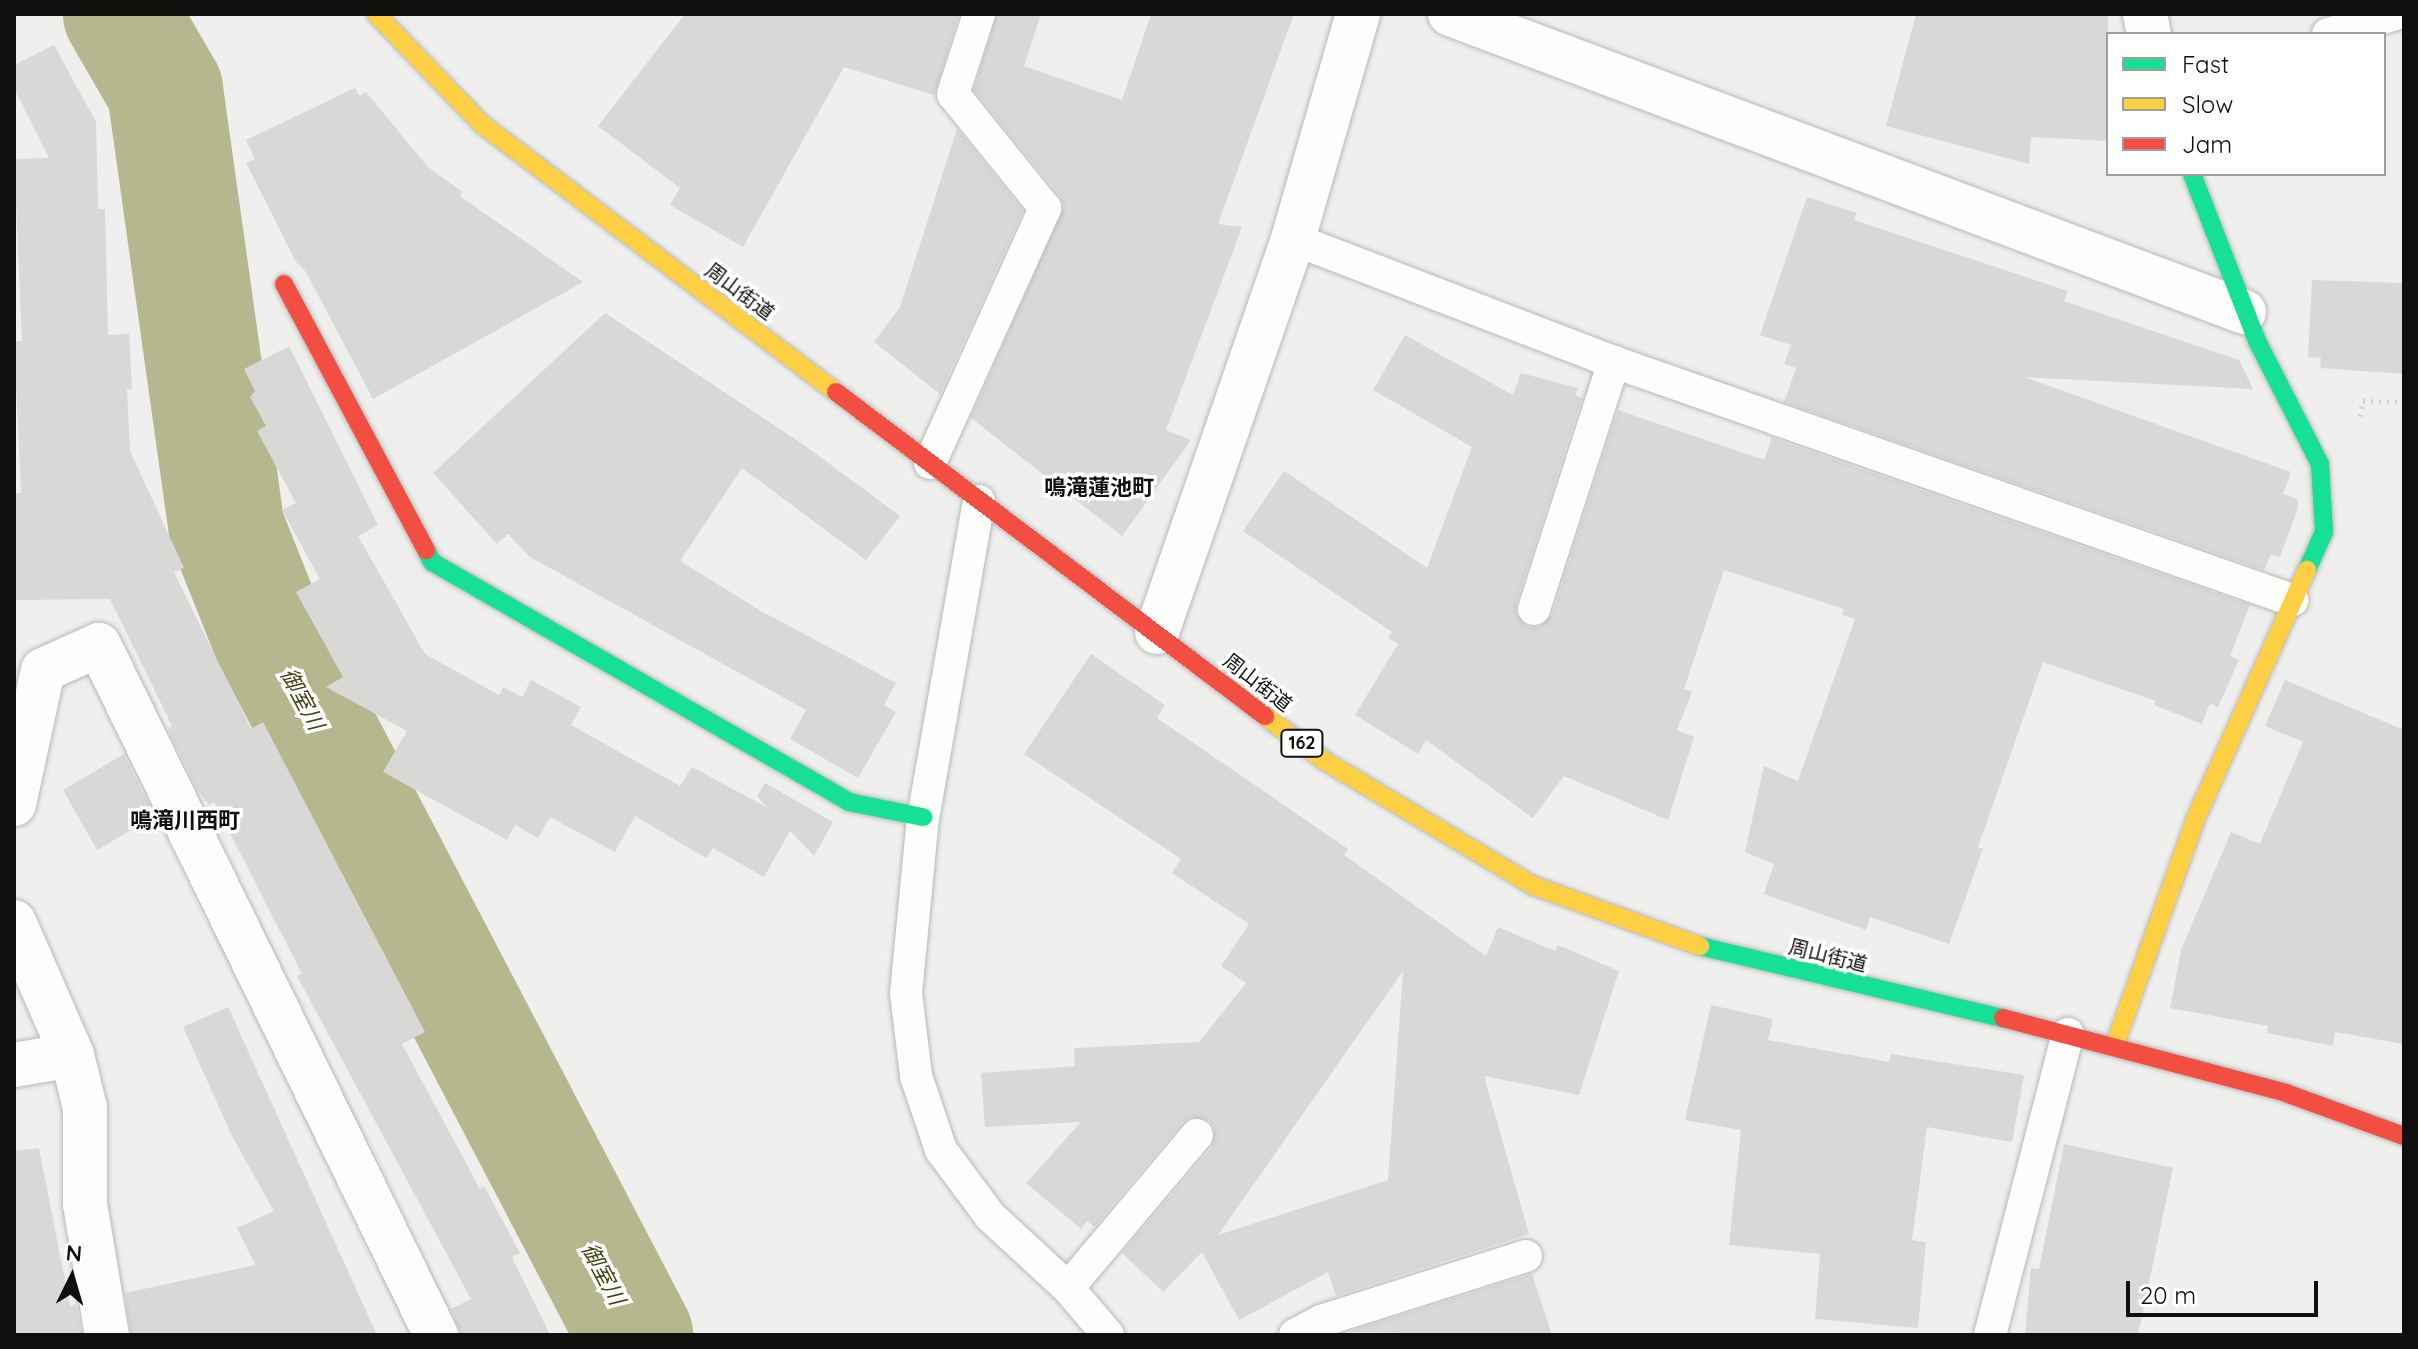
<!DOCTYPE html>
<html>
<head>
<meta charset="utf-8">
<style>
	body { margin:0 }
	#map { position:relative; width:2418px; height:1349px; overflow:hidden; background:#efefee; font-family:Quicksand,"Noto Sans JP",sans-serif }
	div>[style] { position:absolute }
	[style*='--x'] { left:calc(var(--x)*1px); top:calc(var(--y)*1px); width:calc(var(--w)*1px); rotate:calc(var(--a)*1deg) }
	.river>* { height:116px; margin:-58px; padding:0 58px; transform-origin:58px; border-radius:58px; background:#b6b78f }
	.building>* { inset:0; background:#d8d8d7 }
	.path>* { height:5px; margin-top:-2.5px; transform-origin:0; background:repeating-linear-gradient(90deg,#d2d2d2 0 2px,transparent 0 8px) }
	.roads { filter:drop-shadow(0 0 2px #b8b8b7) drop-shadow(0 0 2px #b8b8b7) }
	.lane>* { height:32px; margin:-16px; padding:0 16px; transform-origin:16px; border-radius:16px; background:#fdfdfc }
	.street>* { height:44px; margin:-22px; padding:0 22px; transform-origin:22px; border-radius:22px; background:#fdfdfc }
	.fast>* { height:18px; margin:-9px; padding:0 9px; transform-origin:9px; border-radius:9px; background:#16e098 }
	.slow>* { height:18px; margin:-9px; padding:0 9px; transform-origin:9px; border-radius:9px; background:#ffcf43 }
	.jam>* { height:18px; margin:-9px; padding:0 9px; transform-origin:9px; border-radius:9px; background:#f24e42 }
	span { translate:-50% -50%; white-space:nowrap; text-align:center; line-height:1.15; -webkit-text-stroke:7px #fffffe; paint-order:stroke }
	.shield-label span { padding:2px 6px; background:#fffffe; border:2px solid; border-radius:6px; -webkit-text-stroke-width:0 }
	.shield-label { font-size:18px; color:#0f0f0e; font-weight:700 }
	.street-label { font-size:20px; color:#0f0f0e }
	.neighbourhood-label { font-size:22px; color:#0f0f0e; font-weight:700 }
	.water-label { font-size:22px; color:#424316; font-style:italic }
	.frame { position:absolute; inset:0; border:16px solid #0f0f0e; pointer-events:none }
	.legend { position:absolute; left:2106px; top:32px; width:280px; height:144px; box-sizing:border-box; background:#fffffe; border:2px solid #9f9f9e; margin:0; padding:10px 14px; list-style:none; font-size:24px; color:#0f0f0e }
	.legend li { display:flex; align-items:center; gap:16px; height:40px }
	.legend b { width:40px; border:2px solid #9f9f9e }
	.north { position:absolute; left:32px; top:1237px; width:80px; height:80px; -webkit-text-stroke:6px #fffffe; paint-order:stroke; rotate:5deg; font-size:22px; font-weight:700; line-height:32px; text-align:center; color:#0f0f0e }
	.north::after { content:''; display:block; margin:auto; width:28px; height:36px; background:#0f0f0e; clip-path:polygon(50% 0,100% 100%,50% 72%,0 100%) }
	.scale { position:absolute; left:2126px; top:1281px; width:192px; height:36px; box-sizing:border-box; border:4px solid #0f0f0e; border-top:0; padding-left:10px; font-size:24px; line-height:28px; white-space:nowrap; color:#0f0f0e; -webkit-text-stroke:6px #fffffe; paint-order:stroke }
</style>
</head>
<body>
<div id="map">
	<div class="river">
		<div style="--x:121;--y:14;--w:88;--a:59.9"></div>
		<div style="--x:165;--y:90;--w:443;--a:82"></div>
		<div style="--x:227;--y:529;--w:116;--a:68.3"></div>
		<div style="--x:270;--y:637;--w:788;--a:62.39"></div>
	</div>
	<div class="building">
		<div style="clip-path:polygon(685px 14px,959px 14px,934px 95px,844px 67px,743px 247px,670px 205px,680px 188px,598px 126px)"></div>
		<div style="clip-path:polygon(997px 14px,1041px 14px,1024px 66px,1122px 100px,1151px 14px,1294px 14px,1218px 224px,1242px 227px,1166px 430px,1191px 440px,1122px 536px,971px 418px,1064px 206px,1060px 196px,974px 90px)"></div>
		<div style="clip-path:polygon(1916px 14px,2108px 14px,2108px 141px,2031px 137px,2029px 164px,1886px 126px)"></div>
		<div style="clip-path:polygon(54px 45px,96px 122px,98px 209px,105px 209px,108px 335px,129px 334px,132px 389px,127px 389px,130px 451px,184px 568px,174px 572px,251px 729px,263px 722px,425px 1032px,402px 1044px,480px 1189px,484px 1186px,520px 1253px,512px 1257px,550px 1335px,461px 1335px,451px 1309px,471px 1299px,297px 976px,302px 974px,214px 802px,209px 805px,198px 791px,168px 729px,172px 726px,110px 599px,14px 600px,14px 493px,21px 493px,14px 341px,22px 341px,14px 159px,49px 158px,14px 88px,14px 65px)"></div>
		<div style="clip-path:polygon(355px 88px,360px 96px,366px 92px,428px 167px,463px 192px,460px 196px,583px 282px,373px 399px,306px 272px,296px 262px,246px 163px,255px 159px,246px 140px)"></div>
		<div style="clip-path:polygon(957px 129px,1023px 211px,940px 394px,874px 342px,900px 307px)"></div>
		<div style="clip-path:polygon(1807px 197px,1857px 213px,1854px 220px,2068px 291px,2064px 301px,2239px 360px,2253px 389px,2024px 377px,2291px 472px,2283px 494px,2297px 499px,2298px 508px,2280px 557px,2271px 554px,2264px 570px,1784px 402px,1796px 368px,1784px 364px,1791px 345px,1760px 335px)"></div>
		<div style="clip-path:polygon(2312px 280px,2404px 283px,2404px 374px,2320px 368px,2321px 358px,2308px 357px)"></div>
		<div style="clip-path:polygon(605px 313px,804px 445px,900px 516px,866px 560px,742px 468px,680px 561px,761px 611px,896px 683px,884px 705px,896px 712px,858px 778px,790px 739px,806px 710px,530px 557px,508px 534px,497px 544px,433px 473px)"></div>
		<div style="clip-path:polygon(1405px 335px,1513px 395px,1521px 373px,1578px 388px,1575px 395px,1582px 398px,1516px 603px,1516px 614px,1527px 627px,1539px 627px,1552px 615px,1618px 410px,1764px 460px,1772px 438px,2250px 605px,2230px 656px,2239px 660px,2218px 707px,2210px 703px,2202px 724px,2154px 705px,2156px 701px,2043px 662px,1978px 847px,1983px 849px,1949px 944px,1870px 917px,1866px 930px,1764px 894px,1774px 864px,1745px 852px,1764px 766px,1798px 781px,1855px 619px,1842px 615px,1844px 609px,1724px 570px,1684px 689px,1692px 692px,1677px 730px,1694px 737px,1668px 820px,1564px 776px,1533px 818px,1426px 740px,1418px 754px,1355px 715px,1398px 644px,1388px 638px,1392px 632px,1243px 531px,1284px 471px,1427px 568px,1472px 447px,1373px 390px)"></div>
		<div style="clip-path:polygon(289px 346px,378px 525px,358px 536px,425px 654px,499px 695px,503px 687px,522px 697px,531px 680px,581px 707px,571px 725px,680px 786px,692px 767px,768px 808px,757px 796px,765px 783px,833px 822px,814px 856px,790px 831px,764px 877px,713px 848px,706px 858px,635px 816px,615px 852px,550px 817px,538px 838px,515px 825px,507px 840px,383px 772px,407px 731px,326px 687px,343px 677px,296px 592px,320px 579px,282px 510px,296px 503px,257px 431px,266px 426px,250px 397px,255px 391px,244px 369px)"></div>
		<div style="clip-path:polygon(evenodd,1091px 654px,1165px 705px,1157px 718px,1348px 849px,1344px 855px,1486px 956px,1498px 927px,1555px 951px,1558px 945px,1619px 971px,1579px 1095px,1484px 1076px,1529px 1234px,1336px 1296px,1328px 1272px,1239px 1320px,1202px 1252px,1163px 1292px,1122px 1253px,1212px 1147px,1215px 1129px,1209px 1120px,1191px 1117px,1182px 1123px,1094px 1227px,1087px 1221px,1081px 1229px,1026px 1183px,1081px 1122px,985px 1127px,981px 1073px,1075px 1066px,1074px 1048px,1199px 1042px,1246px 983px,1221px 966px,1249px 924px,1172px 873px,1181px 859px,1024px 754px,1091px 654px,1403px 971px,1388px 1180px,1218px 1235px,1403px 971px)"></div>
		<div style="clip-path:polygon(2285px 680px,2404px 730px,2404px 1044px,2335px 1032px,2333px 1046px,2267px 1033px,2268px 1026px,2170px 1008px,2181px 950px,2231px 832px,2260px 844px,2303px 742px,2265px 726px)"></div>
		<div style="clip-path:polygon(124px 754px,155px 816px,97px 850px,63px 790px)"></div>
		<div style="clip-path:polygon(1711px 1005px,1773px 1019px,1768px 1040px,1889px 1062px,1891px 1054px,2024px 1075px,2012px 1142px,1927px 1127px,1912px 1240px,1926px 1242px,1918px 1328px,1815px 1319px,1820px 1254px,1729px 1245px,1741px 1130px,1685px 1120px)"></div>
		<div style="clip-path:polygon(228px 1007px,333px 1238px,377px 1335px,131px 1335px,125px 1293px,255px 1265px,237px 1228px,274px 1211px,232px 1136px,183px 1027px)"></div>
		<div style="clip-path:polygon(2064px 1144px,2173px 1168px,2138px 1335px,2025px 1335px,2031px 1268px,2039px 1269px)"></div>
		<div style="clip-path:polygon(39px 1148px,70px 1306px,76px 1304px,82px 1335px,14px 1335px,14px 1151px)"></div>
		<div style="clip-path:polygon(1532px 1274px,1552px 1335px,1348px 1332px)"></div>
	</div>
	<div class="path">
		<div style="--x:2360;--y:416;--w:15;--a:-79"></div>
		<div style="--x:2363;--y:401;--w:41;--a:1.4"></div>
	</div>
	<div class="roads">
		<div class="lane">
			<div style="--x:2328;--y:34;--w:71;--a:-16.4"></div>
			<div style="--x:1293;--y:239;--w:344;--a:21"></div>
			<div style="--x:1614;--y:362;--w:719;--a:19.34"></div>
			<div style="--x:930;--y:463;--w:280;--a:-65.7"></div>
			<div style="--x:1045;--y:208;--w:146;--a:-128.9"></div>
			<div style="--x:953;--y:94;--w:84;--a:-72"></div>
			<div style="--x:979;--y:501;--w:321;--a:100"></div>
			<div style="--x:923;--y:817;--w:177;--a:95.5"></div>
			<div style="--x:906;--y:993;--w:84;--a:83.1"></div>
			<div style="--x:916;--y:1076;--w:78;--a:71.3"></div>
			<div style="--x:941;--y:1150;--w:82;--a:53.4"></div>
			<div style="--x:990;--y:1216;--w:106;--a:42.7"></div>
			<div style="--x:1068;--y:1288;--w:62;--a:49.6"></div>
			<div style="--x:1534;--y:609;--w:260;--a:-72.1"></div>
			<div style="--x:1068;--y:1288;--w:200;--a:-49.9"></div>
			<div style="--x:1295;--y:1335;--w:30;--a:-28"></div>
			<div style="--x:1321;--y:1321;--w:215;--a:-17.6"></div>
			<div style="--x:1990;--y:1335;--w:311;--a:-75.5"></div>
		</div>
		<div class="street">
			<div style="--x:1450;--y:14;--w:848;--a:20.57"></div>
			<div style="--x:2145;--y:14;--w:20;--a:79"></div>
			<div style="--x:1157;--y:632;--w:416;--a:-70.9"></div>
			<div style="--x:1293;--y:239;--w:234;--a:-73.9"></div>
			<div style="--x:43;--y:670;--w:61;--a:-24.1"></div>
			<div style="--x:99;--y:645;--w:768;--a:63.97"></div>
			<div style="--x:14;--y:804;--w:137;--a:-77.8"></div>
			<div style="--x:14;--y:922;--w:145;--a:66.4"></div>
			<div style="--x:72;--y:1055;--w:55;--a:76.2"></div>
			<div style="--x:85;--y:1108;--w:96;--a:90"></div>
			<div style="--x:85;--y:1204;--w:133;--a:80.5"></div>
			<div style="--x:14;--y:1065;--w:59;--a:-9.8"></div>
		</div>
		<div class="fast">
			<div style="--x:2192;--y:174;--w:179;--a:68.7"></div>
			<div style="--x:2257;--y:341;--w:138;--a:62.9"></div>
			<div style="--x:2320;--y:464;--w:68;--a:86.6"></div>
			<div style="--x:2324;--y:532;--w:42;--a:114.1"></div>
			<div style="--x:426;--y:550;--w:13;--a:63"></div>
			<div style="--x:432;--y:562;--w:481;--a:29.9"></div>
			<div style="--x:849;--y:802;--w:76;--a:11.5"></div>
			<div style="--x:1700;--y:946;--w:311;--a:13.4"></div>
		</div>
		<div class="slow">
			<div style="--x:376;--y:14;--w:154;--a:46.1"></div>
			<div style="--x:483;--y:125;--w:443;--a:37.1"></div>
			<div style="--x:1265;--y:716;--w:75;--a:36.9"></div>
			<div style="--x:1325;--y:761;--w:241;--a:30.9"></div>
			<div style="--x:1532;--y:885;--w:179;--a:20"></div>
			<div style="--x:2114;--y:1047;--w:243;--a:-70.3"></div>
			<div style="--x:2196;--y:818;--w:272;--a:-65.9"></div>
		</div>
		<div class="jam">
			<div style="--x:284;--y:284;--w:302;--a:61.9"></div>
			<div style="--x:836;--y:392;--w:538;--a:37.06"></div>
			<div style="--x:2003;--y:1018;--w:293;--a:14.8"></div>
			<div style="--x:2286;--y:1093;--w:126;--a:20"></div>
		</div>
	</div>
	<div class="shield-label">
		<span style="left:1302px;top:743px">162</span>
	</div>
	<div class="street-label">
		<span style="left:740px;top:291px;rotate:37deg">周山街道</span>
		<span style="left:1258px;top:682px;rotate:38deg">周山街道</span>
		<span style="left:1828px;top:955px;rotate:14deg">周山街道</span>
	</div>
	<div class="neighbourhood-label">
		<span style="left:1099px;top:488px">鳴滝蓮池町</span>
		<span style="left:185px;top:821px">鳴滝川西町</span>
	</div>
	<div class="water-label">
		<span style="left:302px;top:699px;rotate:62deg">御室川</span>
		<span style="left:603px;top:1274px;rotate:62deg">御室川</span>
	</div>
	<div class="frame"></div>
	<ul class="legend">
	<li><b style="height:10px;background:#16e098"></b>Fast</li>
	<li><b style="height:10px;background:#ffcf43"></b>Slow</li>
	<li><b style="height:10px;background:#f24e42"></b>Jam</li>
	</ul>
	<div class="north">N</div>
	<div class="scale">20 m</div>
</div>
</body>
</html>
